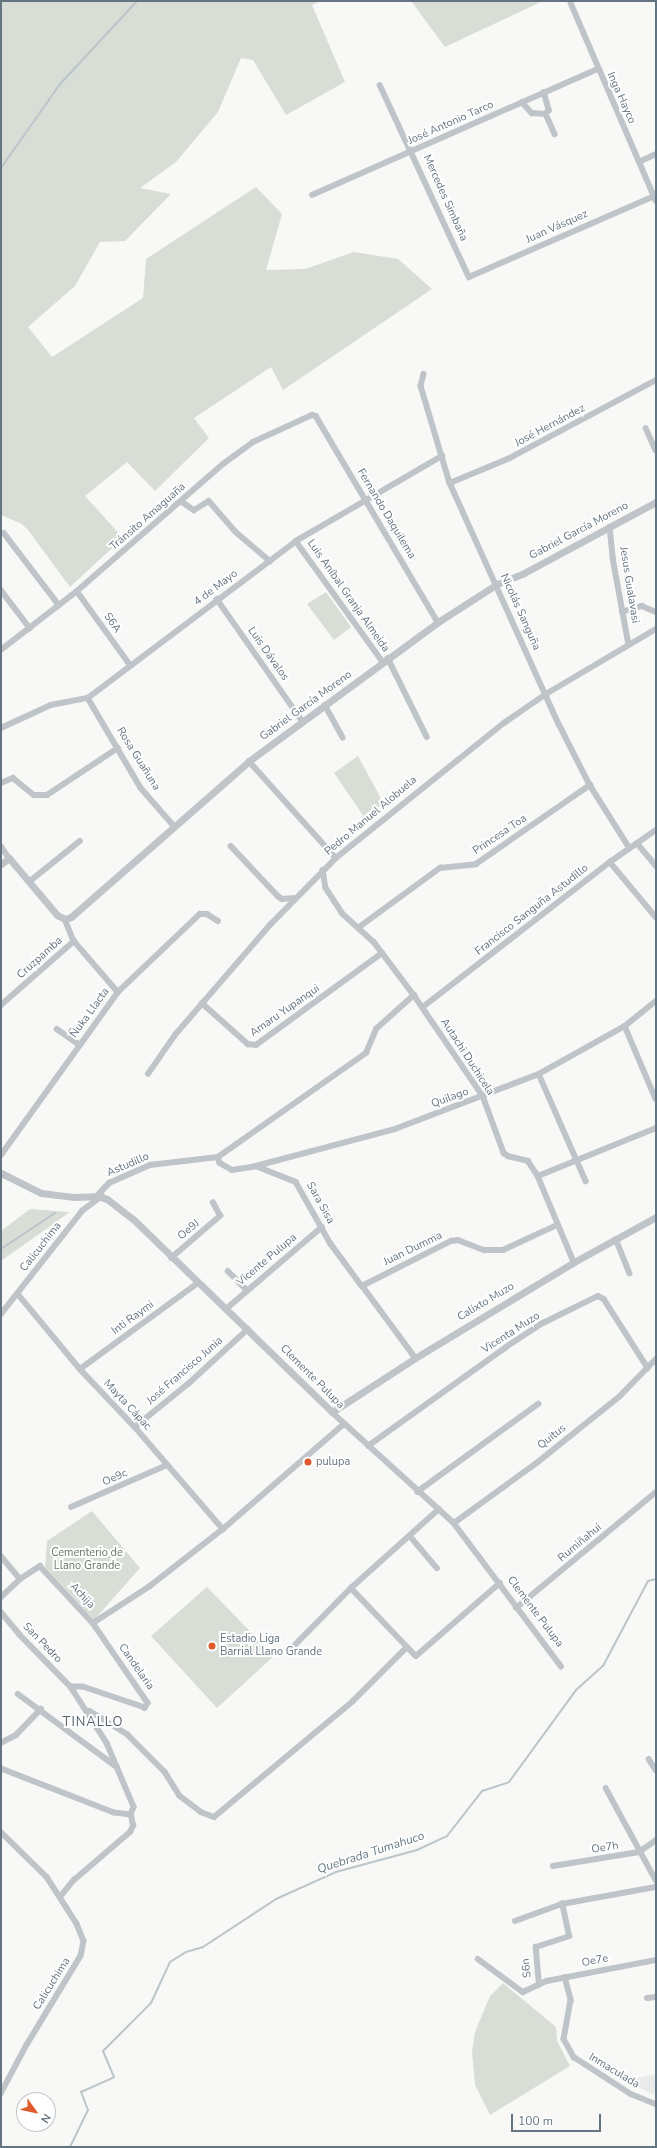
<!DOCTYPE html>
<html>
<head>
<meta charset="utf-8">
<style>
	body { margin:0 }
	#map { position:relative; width:657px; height:2148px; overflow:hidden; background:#f8f9f6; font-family:"Nunito Sans",sans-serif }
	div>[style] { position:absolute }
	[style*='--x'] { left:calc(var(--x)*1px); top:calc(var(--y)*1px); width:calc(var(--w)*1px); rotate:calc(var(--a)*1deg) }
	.built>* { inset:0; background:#e9eae9 }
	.green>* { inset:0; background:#d8ddd5 }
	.stream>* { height:2px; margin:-1px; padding:0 1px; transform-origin:1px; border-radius:1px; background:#bbc5ca }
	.minor>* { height:5.5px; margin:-2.75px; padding:0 2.75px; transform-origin:2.75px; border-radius:2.75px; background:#bfc4c8 }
	.tertiary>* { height:7px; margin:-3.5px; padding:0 3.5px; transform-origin:3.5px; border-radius:3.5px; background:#bfc4c8 }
	.dots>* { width:11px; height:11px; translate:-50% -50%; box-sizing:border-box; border:2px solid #fff; border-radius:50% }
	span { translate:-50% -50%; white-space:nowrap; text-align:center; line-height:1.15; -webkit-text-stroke:4px #fff; paint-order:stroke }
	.street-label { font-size:11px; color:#647480 }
	.poi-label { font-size:11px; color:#647480 }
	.left { translate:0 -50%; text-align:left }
	.park-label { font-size:11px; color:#667963 }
	.water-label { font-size:12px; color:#647982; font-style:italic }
	.quarter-label { font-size:13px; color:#56626c; letter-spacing:1px }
	.frame { position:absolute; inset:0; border:2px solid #647480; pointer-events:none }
	.north { position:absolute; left:16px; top:2092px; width:40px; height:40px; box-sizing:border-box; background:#fff; border:1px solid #c1c7cc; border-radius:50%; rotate:123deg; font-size:11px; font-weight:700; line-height:16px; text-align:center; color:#647480 }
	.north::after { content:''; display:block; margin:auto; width:14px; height:18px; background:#e05a2f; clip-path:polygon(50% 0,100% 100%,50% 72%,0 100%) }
	.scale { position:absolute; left:511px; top:2114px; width:90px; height:18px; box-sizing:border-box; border:2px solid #647480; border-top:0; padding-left:5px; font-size:12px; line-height:14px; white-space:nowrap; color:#647480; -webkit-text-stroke:3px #fff; paint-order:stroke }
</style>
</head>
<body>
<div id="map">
	<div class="built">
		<div style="clip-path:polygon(656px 2074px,656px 2096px,626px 2081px)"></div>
	</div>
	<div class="green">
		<div style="clip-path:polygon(1px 1px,321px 1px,312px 5px,345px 82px,286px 115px,253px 60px,241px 58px,218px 112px,176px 162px,140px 188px,171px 194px,125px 241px,100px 242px,75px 286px,28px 327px,52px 357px,143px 298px,146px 259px,256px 187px,282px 214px,266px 270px,305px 269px,354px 252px,398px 259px,432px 289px,283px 390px,271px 367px,194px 418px,209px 438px,155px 491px,127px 462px,85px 496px,123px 538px,70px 587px,28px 530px,22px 524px,1px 515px)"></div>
		<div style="clip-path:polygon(411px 1px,543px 1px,445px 47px)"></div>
		<div style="clip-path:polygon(326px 592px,351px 627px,334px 640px,307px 604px)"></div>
		<div style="clip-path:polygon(358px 756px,385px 806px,367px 821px,334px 773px)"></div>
		<div style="clip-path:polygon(30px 1209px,70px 1212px,1px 1261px,1px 1231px)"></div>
		<div style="clip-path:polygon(92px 1511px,140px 1568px,94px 1620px,45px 1567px,47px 1541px)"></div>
		<div style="clip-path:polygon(207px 1587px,274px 1656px,217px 1708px,151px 1636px)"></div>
		<div style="clip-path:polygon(503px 1983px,556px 2027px,557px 2041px,570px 2066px,490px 2115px,475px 2085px,472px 2052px,475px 2032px,490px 1996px)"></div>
	</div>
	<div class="stream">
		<div style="--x:1;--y:168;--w:103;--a:-54.9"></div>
		<div style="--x:60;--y:84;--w:113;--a:-47.1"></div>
		<div style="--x:1;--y:1249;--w:65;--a:-33.7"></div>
		<div style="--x:70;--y:2147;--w:41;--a:-64.1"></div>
		<div style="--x:88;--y:2110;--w:19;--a:-111"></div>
		<div style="--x:81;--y:2092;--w:36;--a:-24"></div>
		<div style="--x:114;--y:2077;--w:28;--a:-113"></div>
		<div style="--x:103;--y:2051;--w:68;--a:-45"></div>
		<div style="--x:151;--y:2003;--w:45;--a:-65.1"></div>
		<div style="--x:170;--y:1962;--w:19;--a:-32"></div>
		<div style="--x:186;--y:1952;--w:18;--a:-16"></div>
		<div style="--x:203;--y:1947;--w:87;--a:-33.3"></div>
		<div style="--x:276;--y:1899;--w:66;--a:-24.2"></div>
		<div style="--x:336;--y:1872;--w:84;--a:-15.2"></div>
		<div style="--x:417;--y:1850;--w:33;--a:-25"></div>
		<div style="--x:447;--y:1836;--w:57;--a:-52.1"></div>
		<div style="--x:482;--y:1791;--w:28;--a:-18"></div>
		<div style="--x:509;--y:1782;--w:114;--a:-53.9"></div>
		<div style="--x:576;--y:1690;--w:36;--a:-42"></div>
		<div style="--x:603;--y:1666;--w:96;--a:-62.1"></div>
		<div style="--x:648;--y:1581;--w:8;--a:-14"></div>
	</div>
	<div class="minor">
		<div style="--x:571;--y:3;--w:215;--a:66.7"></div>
		<div style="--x:380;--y:85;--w:212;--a:65.1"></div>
		<div style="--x:469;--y:277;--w:202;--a:-23.6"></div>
		<div style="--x:544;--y:92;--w:19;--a:74"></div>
		<div style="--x:549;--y:110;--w:5;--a:127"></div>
		<div style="--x:522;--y:102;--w:15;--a:48"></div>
		<div style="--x:532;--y:113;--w:14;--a:4"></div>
		<div style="--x:546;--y:114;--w:22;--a:66"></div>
		<div style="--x:639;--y:162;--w:19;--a:-25"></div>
		<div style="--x:312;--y:195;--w:313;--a:-23.8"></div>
		<div style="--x:424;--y:374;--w:12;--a:104"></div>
		<div style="--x:421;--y:386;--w:101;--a:73.4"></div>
		<div style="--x:450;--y:483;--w:265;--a:65.7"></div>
		<div style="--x:559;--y:724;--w:68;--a:63.1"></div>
		<div style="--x:590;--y:785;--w:73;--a:57.8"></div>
		<div style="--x:646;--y:428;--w:24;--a:66"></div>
		<div style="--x:450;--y:483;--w:65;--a:-22.6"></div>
		<div style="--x:510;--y:458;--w:166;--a:-28.1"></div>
		<div style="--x:181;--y:501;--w:16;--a:35"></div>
		<div style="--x:194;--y:510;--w:17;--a:-31"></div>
		<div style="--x:209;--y:501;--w:41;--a:48.9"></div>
		<div style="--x:236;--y:532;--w:45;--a:40.5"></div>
		<div style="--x:610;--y:527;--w:31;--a:84"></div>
		<div style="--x:613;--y:558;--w:88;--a:79.6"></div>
		<div style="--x:4;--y:533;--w:91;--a:52.6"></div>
		<div style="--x:296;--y:541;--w:149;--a:54.3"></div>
		<div style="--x:1;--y:590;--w:48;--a:52.7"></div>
		<div style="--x:77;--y:591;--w:92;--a:54.2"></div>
		<div style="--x:217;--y:599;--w:150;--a:55"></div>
		<div style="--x:622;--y:612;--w:21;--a:-17"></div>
		<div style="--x:642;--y:606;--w:15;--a:23"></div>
		<div style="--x:1;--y:650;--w:96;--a:-37.8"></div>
		<div style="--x:77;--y:591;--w:194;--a:-41"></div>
		<div style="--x:223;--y:464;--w:37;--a:-36"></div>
		<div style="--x:253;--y:442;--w:65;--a:-24.6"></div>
		<div style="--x:312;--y:415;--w:4;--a:14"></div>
		<div style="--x:316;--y:416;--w:239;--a:59.4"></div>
		<div style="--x:388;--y:658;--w:88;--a:63.7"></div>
		<div style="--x:88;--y:698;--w:104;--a:59.5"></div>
		<div style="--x:141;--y:788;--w:52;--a:48.9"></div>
		<div style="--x:325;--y:705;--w:37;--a:61"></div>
		<div style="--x:1;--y:728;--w:55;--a:-24.7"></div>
		<div style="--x:51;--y:705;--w:38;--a:-11"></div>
		<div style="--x:88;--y:698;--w:261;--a:-37"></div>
		<div style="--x:296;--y:541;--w:169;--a:-30.2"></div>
		<div style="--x:249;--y:761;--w:130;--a:48.1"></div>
		<div style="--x:1;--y:783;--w:13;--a:-23"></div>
		<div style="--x:13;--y:778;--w:27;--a:39"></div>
		<div style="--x:34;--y:795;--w:13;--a:0"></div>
		<div style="--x:47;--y:795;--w:85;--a:-33.5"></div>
		<div style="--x:637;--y:843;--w:30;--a:50"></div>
		<div style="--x:1;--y:846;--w:14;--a:56"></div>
		<div style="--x:231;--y:846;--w:69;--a:46.8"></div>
		<div style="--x:278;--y:896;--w:5;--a:37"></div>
		<div style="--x:282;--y:899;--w:13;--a:-4"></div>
		<div style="--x:610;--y:862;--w:72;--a:50.1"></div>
		<div style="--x:323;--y:870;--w:18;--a:81"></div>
		<div style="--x:326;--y:888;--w:30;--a:57"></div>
		<div style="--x:342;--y:913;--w:43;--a:42.2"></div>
		<div style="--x:374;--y:942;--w:66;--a:53"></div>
		<div style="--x:414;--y:995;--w:122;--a:55.7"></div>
		<div style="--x:483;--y:1096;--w:61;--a:69.8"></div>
		<div style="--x:504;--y:1153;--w:5;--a:37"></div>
		<div style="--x:508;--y:1156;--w:21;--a:14"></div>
		<div style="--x:528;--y:1161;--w:18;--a:56"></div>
		<div style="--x:538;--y:1176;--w:93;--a:67.3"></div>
		<div style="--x:29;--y:882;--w:65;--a:-38.8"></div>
		<div style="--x:65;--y:919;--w:24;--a:68"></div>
		<div style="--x:74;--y:941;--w:67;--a:49.2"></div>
		<div style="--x:358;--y:928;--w:102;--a:-36.2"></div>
		<div style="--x:440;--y:868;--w:36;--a:-6"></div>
		<div style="--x:476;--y:864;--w:139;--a:-34.7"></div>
		<div style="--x:202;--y:1003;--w:62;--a:41.7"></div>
		<div style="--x:248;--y:1044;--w:8;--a:7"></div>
		<div style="--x:256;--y:1045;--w:156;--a:-36.1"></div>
		<div style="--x:1;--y:1005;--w:97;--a:-41.2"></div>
		<div style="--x:423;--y:1007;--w:237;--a:-37.8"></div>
		<div style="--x:610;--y:862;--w:56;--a:-34.8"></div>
		<div style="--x:625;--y:1026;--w:79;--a:67"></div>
		<div style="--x:57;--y:1029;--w:28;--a:35"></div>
		<div style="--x:148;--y:1074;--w:47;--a:-55.3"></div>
		<div style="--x:175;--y:1035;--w:145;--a:-49.2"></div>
		<div style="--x:270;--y:925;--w:94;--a:-45.4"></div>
		<div style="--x:336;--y:858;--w:216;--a:-38.8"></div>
		<div style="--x:504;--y:723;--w:51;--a:-34.6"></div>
		<div style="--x:546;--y:694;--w:128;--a:-30.6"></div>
		<div style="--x:539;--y:1074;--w:117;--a:66.3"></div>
		<div style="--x:1;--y:1155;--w:201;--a:-54.3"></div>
		<div style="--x:118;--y:992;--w:113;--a:-43.6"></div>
		<div style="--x:200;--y:914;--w:7;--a:0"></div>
		<div style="--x:207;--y:914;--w:13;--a:32"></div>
		<div style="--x:218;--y:1157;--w:181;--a:-35.1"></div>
		<div style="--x:366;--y:1053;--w:26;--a:-67"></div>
		<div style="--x:376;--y:1029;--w:51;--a:-41.8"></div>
		<div style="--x:218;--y:1157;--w:6;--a:72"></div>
		<div style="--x:220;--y:1163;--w:14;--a:30"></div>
		<div style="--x:232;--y:1170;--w:24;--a:-9"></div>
		<div style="--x:256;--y:1166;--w:43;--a:21.8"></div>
		<div style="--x:296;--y:1182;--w:71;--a:60.6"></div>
		<div style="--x:331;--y:1244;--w:52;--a:53.6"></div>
		<div style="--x:256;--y:1166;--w:144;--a:-14.9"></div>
		<div style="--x:395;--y:1129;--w:154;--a:-20.9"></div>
		<div style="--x:539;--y:1074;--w:98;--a:-29.2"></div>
		<div style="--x:625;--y:1026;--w:40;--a:-39"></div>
		<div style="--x:538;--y:1176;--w:127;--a:-22.1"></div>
		<div style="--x:97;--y:1196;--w:18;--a:-47"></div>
		<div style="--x:109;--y:1183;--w:45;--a:-23.7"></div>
		<div style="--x:150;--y:1165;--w:68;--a:-6.7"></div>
		<div style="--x:616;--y:1239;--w:37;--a:68"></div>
		<div style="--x:171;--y:1258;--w:65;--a:-40.6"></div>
		<div style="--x:220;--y:1216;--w:15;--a:-118"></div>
		<div style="--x:228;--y:1271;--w:27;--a:45"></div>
		<div style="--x:18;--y:1294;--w:97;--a:50.4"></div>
		<div style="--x:80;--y:1369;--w:80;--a:46.5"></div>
		<div style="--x:135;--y:1427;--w:135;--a:49.2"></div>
		<div style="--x:226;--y:1309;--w:126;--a:-40.5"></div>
		<div style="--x:1;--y:1314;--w:131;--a:-51.8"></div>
		<div style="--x:82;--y:1211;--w:25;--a:-37"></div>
		<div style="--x:415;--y:1358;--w:89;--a:-126.4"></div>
		<div style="--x:362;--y:1286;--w:100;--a:-26.8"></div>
		<div style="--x:451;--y:1241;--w:7;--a:-8"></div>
		<div style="--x:458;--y:1240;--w:28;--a:21"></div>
		<div style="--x:484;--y:1250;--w:19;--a:0"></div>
		<div style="--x:503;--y:1250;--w:60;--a:-24.8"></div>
		<div style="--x:80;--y:1369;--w:146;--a:-36.1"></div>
		<div style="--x:332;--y:1412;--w:165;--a:42.3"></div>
		<div style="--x:454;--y:1523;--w:179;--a:53.2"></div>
		<div style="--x:135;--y:1427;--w:68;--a:-39.1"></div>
		<div style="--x:188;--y:1384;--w:81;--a:-42.5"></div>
		<div style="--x:368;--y:1446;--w:177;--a:-35.6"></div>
		<div style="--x:512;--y:1343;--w:37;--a:-33"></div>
		<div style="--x:543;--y:1323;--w:61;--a:-26.1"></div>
		<div style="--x:598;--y:1296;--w:7;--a:27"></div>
		<div style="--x:604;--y:1299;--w:82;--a:57.5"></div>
		<div style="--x:417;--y:1492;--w:150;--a:-36"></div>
		<div style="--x:71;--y:1507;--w:105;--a:-23.6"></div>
		<div style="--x:454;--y:1523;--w:104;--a:-36"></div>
		<div style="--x:538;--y:1462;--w:105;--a:-38.8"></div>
		<div style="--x:620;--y:1396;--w:52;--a:-45.8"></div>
		<div style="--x:410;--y:1536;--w:42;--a:49.8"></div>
		<div style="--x:1;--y:1556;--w:30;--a:50"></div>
		<div style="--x:351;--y:1588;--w:94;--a:46.3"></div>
		<div style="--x:416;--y:1656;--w:111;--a:-41"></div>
		<div style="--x:1;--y:1597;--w:26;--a:-43"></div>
		<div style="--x:20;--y:1579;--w:24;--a:-33"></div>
		<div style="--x:40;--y:1566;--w:78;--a:47.1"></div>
		<div style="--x:93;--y:1623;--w:97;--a:55.5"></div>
		<div style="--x:148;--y:1703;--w:6;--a:121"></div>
		<div style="--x:145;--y:1708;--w:65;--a:-161.3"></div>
		<div style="--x:83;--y:1687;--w:12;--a:180"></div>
		<div style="--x:71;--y:1687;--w:67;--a:57.3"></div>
		<div style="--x:107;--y:1743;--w:69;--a:67.1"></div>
		<div style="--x:134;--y:1807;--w:9;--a:111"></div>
		<div style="--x:131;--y:1815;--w:17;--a:-173"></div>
		<div style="--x:114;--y:1813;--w:121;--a:-158.7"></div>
		<div style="--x:516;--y:1608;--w:182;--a:-39.6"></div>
		<div style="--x:1;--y:1612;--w:30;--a:50"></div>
		<div style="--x:20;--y:1635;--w:73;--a:45.6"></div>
		<div style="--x:93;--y:1623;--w:68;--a:-33"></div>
		<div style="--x:150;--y:1586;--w:93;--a:-38"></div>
		<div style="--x:223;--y:1529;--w:160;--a:-41"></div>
		<div style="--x:295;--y:1645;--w:80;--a:-45.5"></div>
		<div style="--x:351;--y:1588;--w:118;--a:-41.9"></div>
		<div style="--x:18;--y:1694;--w:123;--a:36.4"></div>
		<div style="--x:90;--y:1711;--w:44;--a:31.9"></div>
		<div style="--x:127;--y:1734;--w:54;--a:45"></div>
		<div style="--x:165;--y:1772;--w:28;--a:58"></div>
		<div style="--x:180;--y:1796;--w:26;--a:37"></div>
		<div style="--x:201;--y:1812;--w:14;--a:21"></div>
		<div style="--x:214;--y:1817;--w:181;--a:-39.8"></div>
		<div style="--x:353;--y:1701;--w:76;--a:-45"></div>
		<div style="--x:1;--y:1743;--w:17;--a:-28"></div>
		<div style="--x:16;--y:1735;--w:36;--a:-46"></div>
		<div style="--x:649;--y:1759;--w:13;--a:58"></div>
		<div style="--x:606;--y:1788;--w:105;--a:61.5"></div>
		<div style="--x:1;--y:1832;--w:64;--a:44.4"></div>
		<div style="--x:47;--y:1877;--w:56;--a:57.4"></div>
		<div style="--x:77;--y:1924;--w:18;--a:68"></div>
		<div style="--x:84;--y:1941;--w:15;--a:101"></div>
		<div style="--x:81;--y:1956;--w:104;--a:121.2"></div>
		<div style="--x:27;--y:2045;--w:55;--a:118"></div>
		<div style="--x:553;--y:1866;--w:87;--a:-9.2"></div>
		<div style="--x:639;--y:1852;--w:21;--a:-35"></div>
		<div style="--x:60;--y:1897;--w:22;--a:-51"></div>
		<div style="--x:74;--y:1880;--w:74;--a:-40.6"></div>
		<div style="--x:130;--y:1832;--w:7;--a:-63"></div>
		<div style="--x:133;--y:1826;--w:11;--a:-100"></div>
		<div style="--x:515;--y:1921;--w:50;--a:-19.9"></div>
		<div style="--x:562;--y:1904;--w:96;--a:-10.3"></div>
		<div style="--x:478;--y:1959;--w:56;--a:36.3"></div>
		<div style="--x:523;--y:1992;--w:26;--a:-25"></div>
		<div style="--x:547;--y:1981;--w:111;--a:-10.9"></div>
		<div style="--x:565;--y:1977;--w:24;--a:75"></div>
		<div style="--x:571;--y:2000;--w:40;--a:100"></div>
		<div style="--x:564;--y:2039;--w:21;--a:61"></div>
		<div style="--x:574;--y:2057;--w:68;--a:33"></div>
		<div style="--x:631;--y:2094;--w:27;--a:22"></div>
		<div style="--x:539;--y:1985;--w:38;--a:-95"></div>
		<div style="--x:536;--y:1947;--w:35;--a:-18"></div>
		<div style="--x:569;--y:1936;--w:33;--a:-102"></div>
		<div style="--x:647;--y:1998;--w:9;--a:-6"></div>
	</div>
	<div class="tertiary">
		<div style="--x:1;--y:864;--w:10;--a:-37"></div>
		<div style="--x:9;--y:858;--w:75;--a:49.9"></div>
		<div style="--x:57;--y:915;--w:9;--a:27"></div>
		<div style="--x:65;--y:919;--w:6;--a:-18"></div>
		<div style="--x:71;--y:917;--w:237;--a:-41.2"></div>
		<div style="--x:249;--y:761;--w:235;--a:-36.3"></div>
		<div style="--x:438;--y:622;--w:70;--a:-32.8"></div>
		<div style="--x:497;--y:584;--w:29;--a:-22"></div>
		<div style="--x:524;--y:573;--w:150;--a:-28.3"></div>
		<div style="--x:1;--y:1173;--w:45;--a:26.6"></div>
		<div style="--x:41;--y:1193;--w:32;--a:7"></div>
		<div style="--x:73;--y:1197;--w:24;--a:-2"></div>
		<div style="--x:97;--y:1196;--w:10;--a:17"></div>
		<div style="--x:107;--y:1199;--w:33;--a:38"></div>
		<div style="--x:133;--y:1219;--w:277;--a:44.1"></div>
		<div style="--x:332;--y:1412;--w:99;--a:-33"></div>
		<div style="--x:415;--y:1358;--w:186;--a:-31.1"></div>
		<div style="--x:574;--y:1262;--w:94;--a:-28.8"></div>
	</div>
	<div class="dots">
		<div style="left:308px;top:1462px;background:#e05a2f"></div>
		<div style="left:212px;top:1646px;background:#e05a2f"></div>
	</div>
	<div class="street-label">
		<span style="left:621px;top:98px;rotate:66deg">Inga Hayco</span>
		<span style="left:451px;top:123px;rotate:-24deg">José Antonio Tarco</span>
		<span style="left:445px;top:198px;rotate:66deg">Mercedes Simbaña</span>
		<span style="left:557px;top:227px;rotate:-24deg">Juan Vásquez</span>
		<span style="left:550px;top:426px;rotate:-28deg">José Hernández</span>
		<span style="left:386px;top:514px;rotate:59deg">Fernando Daquilema</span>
		<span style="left:148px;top:517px;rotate:-41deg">Tránsito Amaguaña</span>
		<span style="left:579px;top:531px;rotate:-28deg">Gabriel García Moreno</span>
		<span style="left:629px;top:585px;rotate:81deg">Jesus Gualavasi</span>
		<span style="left:216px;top:588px;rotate:-37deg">4 de Mayo</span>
		<span style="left:348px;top:596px;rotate:55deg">Luis Aníbal Granja Almeida</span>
		<span style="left:520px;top:612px;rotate:66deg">Nicolás Sanguña</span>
		<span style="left:112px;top:623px;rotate:55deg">S6A</span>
		<span style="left:268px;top:654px;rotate:55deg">Luis Dávalos</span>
		<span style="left:306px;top:706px;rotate:-36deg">Gabriel García Moreno</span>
		<span style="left:138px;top:759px;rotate:58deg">Rosa Guañuna</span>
		<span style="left:371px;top:816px;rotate:-40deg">Pedro Manuel Alobuela</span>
		<span style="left:500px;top:835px;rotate:-34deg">Princesa Toa</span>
		<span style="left:532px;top:910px;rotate:-38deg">Francisco Sanguña Astudillo</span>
		<span style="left:40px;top:958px;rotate:-42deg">Cruzpamba</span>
		<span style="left:285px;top:1011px;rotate:-35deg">Amaru Yupanqui</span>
		<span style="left:90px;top:1013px;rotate:-54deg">Ñuka Llacta</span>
		<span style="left:467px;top:1057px;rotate:57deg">Autachi Duchicela</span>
		<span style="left:450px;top:1098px;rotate:-20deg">Quilago</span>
		<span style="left:128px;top:1165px;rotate:-23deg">Astudillo</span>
		<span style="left:320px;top:1203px;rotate:61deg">Sara Sisa</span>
		<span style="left:189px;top:1230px;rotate:-40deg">Oe9J</span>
		<span style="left:41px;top:1247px;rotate:-52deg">Calicuchima</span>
		<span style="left:413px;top:1249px;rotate:-26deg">Juan Dumma</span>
		<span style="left:267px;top:1260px;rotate:-40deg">Vicente Pulupa</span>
		<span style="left:486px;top:1302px;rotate:-31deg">Calixto Muzo</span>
		<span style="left:133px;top:1318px;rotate:-36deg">Inti Raymi</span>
		<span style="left:511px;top:1333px;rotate:-33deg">Vicenta Muzo</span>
		<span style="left:185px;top:1371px;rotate:-41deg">José Francisco Junia</span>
		<span style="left:312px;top:1377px;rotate:45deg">Clemente Pulupa</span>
		<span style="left:127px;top:1405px;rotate:47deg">Mayta Cápac</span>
		<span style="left:552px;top:1437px;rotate:-39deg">Quitus</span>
		<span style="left:115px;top:1478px;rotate:-24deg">Oe9c</span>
		<span style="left:580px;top:1543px;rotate:-40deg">Rumiñahui</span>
		<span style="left:82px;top:1596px;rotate:47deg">Achija</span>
		<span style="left:535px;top:1612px;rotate:53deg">Clemente Pulupa</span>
		<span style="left:42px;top:1643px;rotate:46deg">San Pedro</span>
		<span style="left:136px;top:1667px;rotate:55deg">Candelaria</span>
		<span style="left:605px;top:1848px;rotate:-9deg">Oe7h</span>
		<span style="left:595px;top:1961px;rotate:-11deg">Oe7e</span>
		<span style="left:527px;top:1968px;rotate:-97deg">S6n</span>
		<span style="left:52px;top:1984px;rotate:-58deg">Calicuchima</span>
		<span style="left:614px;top:2071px;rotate:31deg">Inmaculada</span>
	</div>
	<div class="poi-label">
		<span class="left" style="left:316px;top:1462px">pulupa</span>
		<span class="left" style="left:220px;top:1646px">Estadio Liga<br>Barrial Llano Grande</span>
	</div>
	<div class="park-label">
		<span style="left:87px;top:1560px">Cementerio de<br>Llano Grande</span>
	</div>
	<div class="water-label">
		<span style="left:371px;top:1853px;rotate:-18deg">Quebrada Tumahuco</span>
	</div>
	<div class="quarter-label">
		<span style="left:93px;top:1722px">TINALLO</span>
	</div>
	<div class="frame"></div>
	<div class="north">N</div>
	<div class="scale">100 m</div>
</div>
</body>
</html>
